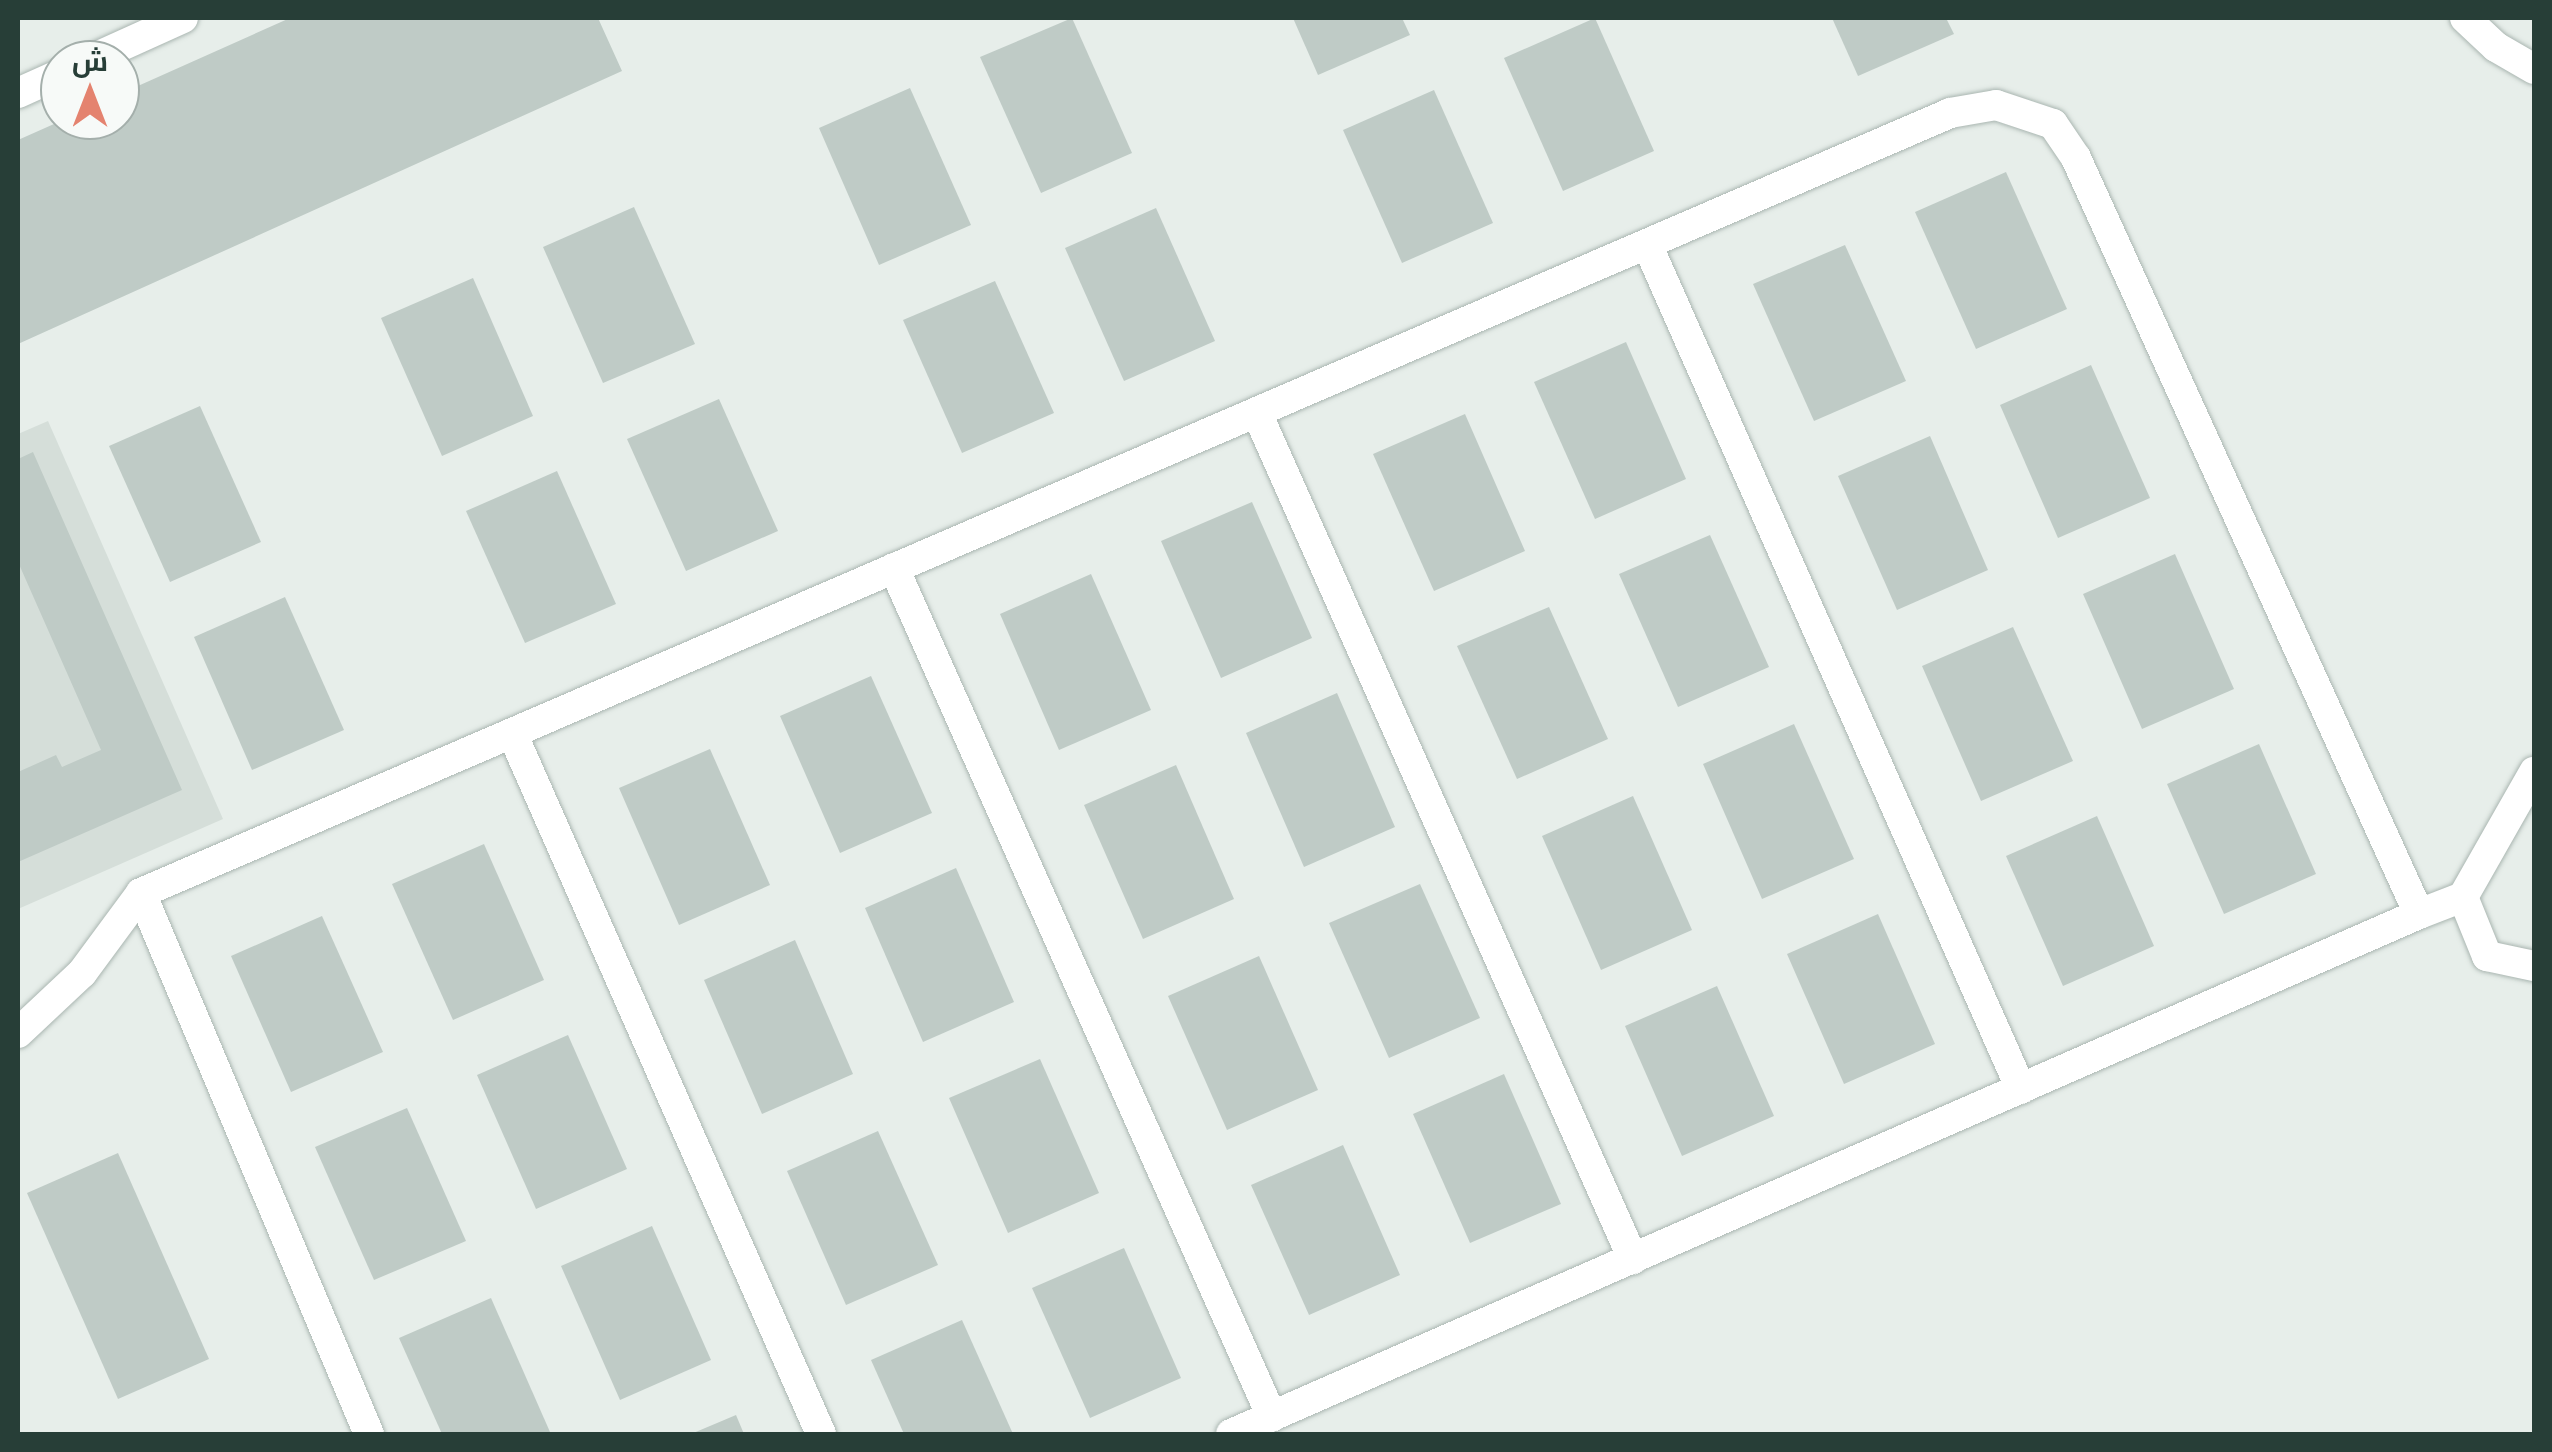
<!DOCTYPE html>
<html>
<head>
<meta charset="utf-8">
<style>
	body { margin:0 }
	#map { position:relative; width:2552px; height:1452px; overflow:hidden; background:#e7eeea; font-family:"Varela Round",Cairo,sans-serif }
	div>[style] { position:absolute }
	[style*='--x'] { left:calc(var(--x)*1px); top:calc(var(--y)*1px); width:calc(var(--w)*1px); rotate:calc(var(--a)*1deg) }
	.built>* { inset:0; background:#d5ded9 }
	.building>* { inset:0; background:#bfcbc6 }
	.roads { filter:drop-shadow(0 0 2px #aab6b1) drop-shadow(0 0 2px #aab6b1) }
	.minor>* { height:30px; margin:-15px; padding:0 15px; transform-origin:15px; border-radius:15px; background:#fff }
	span { translate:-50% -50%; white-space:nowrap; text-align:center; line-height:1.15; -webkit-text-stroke:10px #f7faf8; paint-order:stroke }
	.frame { position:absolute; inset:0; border:20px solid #273e37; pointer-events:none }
	.north { position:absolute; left:40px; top:40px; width:100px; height:100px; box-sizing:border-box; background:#f7faf8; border:2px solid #a4afab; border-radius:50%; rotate:0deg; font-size:28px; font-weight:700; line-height:40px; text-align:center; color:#273e37 }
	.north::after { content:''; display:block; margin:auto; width:35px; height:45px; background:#e4836f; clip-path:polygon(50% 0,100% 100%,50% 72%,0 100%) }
</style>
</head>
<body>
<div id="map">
	<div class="built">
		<div style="clip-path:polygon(48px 421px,223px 819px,18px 909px,18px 434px)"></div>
	</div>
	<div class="building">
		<div style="clip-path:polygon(290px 18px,598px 18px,622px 71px,18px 344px,18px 140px,63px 120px,120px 120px,120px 94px)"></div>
		<div style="clip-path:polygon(1072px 18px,1132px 153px,1041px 193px,980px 57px)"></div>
		<div style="clip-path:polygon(1293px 18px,1402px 18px,1410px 35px,1318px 75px)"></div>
		<div style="clip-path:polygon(1595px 18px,1654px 151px,1563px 191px,1504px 58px)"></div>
		<div style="clip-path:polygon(1832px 18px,1946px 18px,1954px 34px,1858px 76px)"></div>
		<div style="clip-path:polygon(910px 88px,971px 225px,879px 265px,819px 128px)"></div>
		<div style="clip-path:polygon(1434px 90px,1493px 223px,1402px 263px,1343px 130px)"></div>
		<div style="clip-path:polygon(2006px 172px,2067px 309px,1976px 349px,1915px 212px)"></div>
		<div style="clip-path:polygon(634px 207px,695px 344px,603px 383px,543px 247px)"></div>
		<div style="clip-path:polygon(1156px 208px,1215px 341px,1124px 381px,1065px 248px)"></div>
		<div style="clip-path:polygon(1845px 245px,1906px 381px,1814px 421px,1753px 284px)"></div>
		<div style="clip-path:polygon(473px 278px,533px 416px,442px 456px,381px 318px)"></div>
		<div style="clip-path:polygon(995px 281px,1054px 413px,962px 453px,903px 320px)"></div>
		<div style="clip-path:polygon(1626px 342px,1686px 479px,1595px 519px,1534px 382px)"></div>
		<div style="clip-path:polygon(2091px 365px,2150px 498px,2058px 538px,2000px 405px)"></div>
		<div style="clip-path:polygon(719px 399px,778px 531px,686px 571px,627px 439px)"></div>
		<div style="clip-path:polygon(200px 406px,261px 542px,170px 582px,109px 446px)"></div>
		<div style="clip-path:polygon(1465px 414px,1525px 551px,1434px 591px,1373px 454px)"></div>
		<div style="clip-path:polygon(1930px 436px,1988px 570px,1897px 610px,1838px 476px)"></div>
		<div style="clip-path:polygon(33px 452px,182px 790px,18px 862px,18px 772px,56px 755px,62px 767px,101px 750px,18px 562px,18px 459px)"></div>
		<div style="clip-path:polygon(557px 471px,616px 604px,525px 643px,466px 511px)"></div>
		<div style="clip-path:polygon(1252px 502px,1312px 638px,1221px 678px,1161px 541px)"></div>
		<div style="clip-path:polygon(1710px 535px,1769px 667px,1678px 707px,1619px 574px)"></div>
		<div style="clip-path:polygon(2175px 554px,2234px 689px,2142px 729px,2083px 594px)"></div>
		<div style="clip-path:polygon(1091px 574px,1151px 710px,1059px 750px,1000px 614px)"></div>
		<div style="clip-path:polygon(285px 597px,344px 730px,252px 770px,194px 637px)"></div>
		<div style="clip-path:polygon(1549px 607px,1608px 739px,1517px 779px,1457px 646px)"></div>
		<div style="clip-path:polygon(2013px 627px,2073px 761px,1981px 801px,1922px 666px)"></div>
		<div style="clip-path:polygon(871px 676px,932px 813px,840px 853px,780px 716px)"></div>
		<div style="clip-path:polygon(1337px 693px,1395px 827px,1304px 867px,1246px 733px)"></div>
		<div style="clip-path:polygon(1794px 724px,1854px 859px,1762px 899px,1703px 764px)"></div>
		<div style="clip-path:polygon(2259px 744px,2316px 874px,2224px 914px,2167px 784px)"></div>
		<div style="clip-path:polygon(710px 749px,770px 885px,679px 925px,619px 788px)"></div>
		<div style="clip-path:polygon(1176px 765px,1234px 899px,1143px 939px,1084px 805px)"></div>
		<div style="clip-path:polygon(1633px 796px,1692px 930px,1601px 970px,1542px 836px)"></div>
		<div style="clip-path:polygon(2097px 816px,2154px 946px,2063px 986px,2006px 856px)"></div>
		<div style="clip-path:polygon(484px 844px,544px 980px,453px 1020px,392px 884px)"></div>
		<div style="clip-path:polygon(956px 868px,1014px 1002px,923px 1042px,865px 908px)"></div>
		<div style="clip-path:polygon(1420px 884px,1480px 1018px,1389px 1058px,1329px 923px)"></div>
		<div style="clip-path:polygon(1878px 914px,1935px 1044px,1844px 1084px,1787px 954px)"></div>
		<div style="clip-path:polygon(322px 916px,383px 1052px,291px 1092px,231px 956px)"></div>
		<div style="clip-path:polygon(795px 940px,853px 1074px,762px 1114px,704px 980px)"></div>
		<div style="clip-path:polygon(1259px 956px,1318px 1090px,1227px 1130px,1168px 996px)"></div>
		<div style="clip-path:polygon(1717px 986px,1774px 1116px,1682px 1156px,1625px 1026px)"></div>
		<div style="clip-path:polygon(568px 1035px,627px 1169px,536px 1209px,477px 1075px)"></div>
		<div style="clip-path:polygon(1040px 1059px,1099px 1193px,1008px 1233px,949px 1098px)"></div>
		<div style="clip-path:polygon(1504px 1074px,1561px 1204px,1470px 1243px,1413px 1114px)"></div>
		<div style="clip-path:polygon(407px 1108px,466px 1241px,374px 1280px,315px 1147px)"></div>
		<div style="clip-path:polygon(878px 1131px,938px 1265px,846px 1305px,787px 1171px)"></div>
		<div style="clip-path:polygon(1343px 1145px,1400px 1275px,1309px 1315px,1251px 1185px)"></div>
		<div style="clip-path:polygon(118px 1153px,209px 1359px,118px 1399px,27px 1193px)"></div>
		<div style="clip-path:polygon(652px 1226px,711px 1360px,620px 1400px,561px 1266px)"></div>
		<div style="clip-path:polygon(1124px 1248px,1181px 1378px,1090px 1418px,1032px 1288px)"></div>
		<div style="clip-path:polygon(491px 1298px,550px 1432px,544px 1434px,442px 1434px,399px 1338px)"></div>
		<div style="clip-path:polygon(962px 1320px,1013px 1434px,904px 1434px,871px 1360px)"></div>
		<div style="clip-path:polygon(736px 1415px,744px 1434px,691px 1434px)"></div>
	</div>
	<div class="roads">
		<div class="minor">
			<div style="--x:2465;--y:18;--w:42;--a:43.1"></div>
			<div style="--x:2496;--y:47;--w:44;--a:30.1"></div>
			<div style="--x:90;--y:60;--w:102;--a:-24.3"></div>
			<div style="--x:18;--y:93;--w:46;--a:-24.3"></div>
			<div style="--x:1647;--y:244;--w:924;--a:66.13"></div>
			<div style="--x:1257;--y:413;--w:926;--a:66.04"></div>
			<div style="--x:894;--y:568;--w:929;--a:66"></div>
			<div style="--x:512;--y:733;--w:766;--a:66.21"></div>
			<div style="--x:141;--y:893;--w:587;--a:67.15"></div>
			<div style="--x:2463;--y:897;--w:64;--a:67.9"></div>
			<div style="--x:2487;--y:956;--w:48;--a:12"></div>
			<div style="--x:18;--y:1033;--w:88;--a:-43.2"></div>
			<div style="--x:82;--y:973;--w:99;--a:-53.6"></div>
			<div style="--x:141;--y:893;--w:1970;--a:-23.32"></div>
			<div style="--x:1950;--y:113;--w:47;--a:-9.9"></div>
			<div style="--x:1996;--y:105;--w:60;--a:18.4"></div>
			<div style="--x:2053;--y:124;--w:41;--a:55.9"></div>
			<div style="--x:2076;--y:158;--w:830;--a:65.6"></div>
			<div style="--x:2419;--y:914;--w:47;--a:-21.1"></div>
			<div style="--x:2463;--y:897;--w:144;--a:-60.4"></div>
			<div style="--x:1231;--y:1434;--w:1297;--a:-23.64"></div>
		</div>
	</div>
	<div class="frame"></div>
	<div class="north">ش</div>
</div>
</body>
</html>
